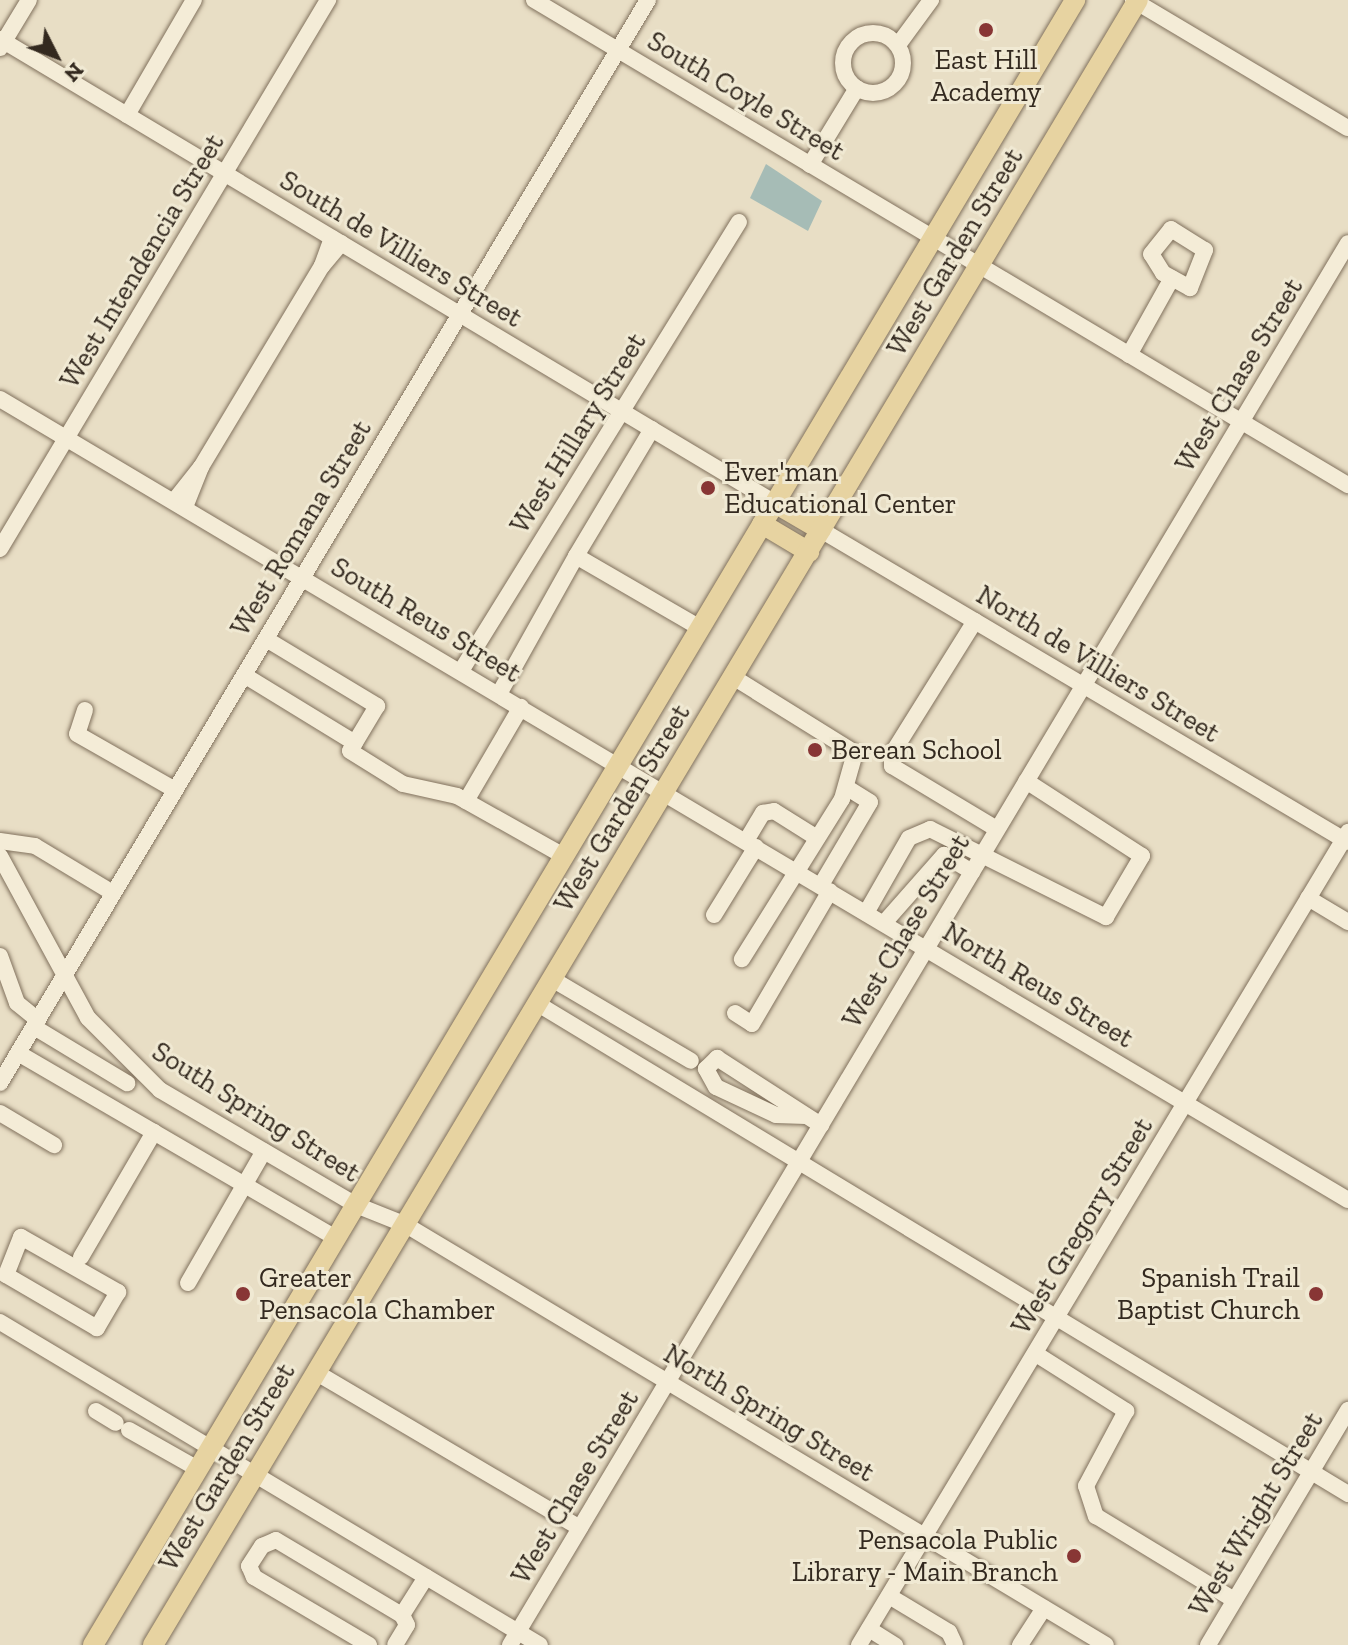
<!DOCTYPE html>
<html>
<head>
<meta charset="utf-8">
<style>
	body { margin:0 }
	#map { position:relative; width:1348px; height:1645px; overflow:hidden; background:#e8dec5; font-family:"Zilla Slab",serif }
	div>[style] { position:absolute }
	[style*='--x'] { left:calc(var(--x)*1px); top:calc(var(--y)*1px); width:calc(var(--w)*1px); rotate:calc(var(--a)*1deg) }
	.water>* { inset:0; background:#a6bcb6 }
	.roads { filter:drop-shadow(0 0 2px #81715d) drop-shadow(0 0 2px #81715d) }
	.minor>* { height:16px; margin:-8px; padding:0 8px; transform-origin:8px; border-radius:8px; background:#f4ecd7 }
	.minor>.ring { margin:-8px; padding:0; box-sizing:content-box; background:none; border:16px solid #f4ecd7; border-radius:50% }
	.major>* { height:20px; margin:-10px; padding:0 10px; transform-origin:10px; border-radius:10px; background:#e7d3a1 }
	.dots>* { width:22px; height:22px; translate:-50% -50%; box-sizing:border-box; border:4px solid #f0e9d3; border-radius:50% }
	span { translate:-50% -50%; white-space:nowrap; text-align:center; line-height:1.15; -webkit-text-stroke:6px #f0e9d3; paint-order:stroke }
	.poi-label { font-size:28px; color:#33291f }
	.left { translate:0 -50%; text-align:left }
	.right { translate:-100% -50%; text-align:right }
	.street-label { font-size:28px; color:#33291f }
	.north { position:absolute; left:16px; top:16px; width:80px; height:80px; -webkit-text-stroke:6px #f0e9d3; paint-order:stroke; rotate:132deg; font-size:22px; font-weight:700; line-height:32px; text-align:center; color:#33291f }
	.north::after { content:''; display:block; margin:auto; width:28px; height:36px; background:#33291f; clip-path:polygon(50% 0,100% 100%,50% 72%,0 100%) }
</style>
</head>
<body>
<div id="map">
	<div class="water">
		<div style="clip-path:polygon(766px 164px,822px 201px,808px 231px,750px 198px)"></div>
	</div>
	<div class="roads">
		<div class="minor">
			<div style="--x:534;--y:0;--w:948;--a:30.79"></div>
			<div style="--x:1133;--y:0;--w:250;--a:30.8"></div>
			<div class="ring" style="left:843px;top:33px;width:44px;height:44px"></div>
			<div style="--x:0;--y:39;--w:903;--a:30.91"></div>
			<div style="--x:898;--y:45;--w:56;--a:-53.7"></div>
			<div style="--x:0;--y:48;--w:56;--a:-58.9"></div>
			<div style="--x:127;--y:115;--w:133;--a:-59.8"></div>
			<div style="--x:810;--y:165;--w:90;--a:-58.6"></div>
			<div style="--x:1171;--y:229;--w:40;--a:32"></div>
			<div style="--x:1205;--y:250;--w:41;--a:111.5"></div>
			<div style="--x:1190;--y:288;--w:31;--a:-151"></div>
			<div style="--x:1163;--y:273;--w:22;--a:-122"></div>
			<div style="--x:1151;--y:254;--w:32;--a:-51"></div>
			<div style="--x:332;--y:238;--w:30;--a:110"></div>
			<div style="--x:322;--y:266;--w:30;--a:-50"></div>
			<div style="--x:1129;--y:355;--w:88;--a:-60.8"></div>
			<div style="--x:0;--y:399;--w:1568;--a:30.72"></div>
			<div style="--x:201;--y:467;--w:235;--a:-59"></div>
			<div style="--x:174;--y:501;--w:43;--a:-51.5"></div>
			<div style="--x:201;--y:467;--w:43;--a:111.8"></div>
			<div style="--x:821;--y:530;--w:612;--a:30.63"></div>
			<div style="--x:0;--y:549;--w:640;--a:-59.14"></div>
			<div style="--x:576;--y:556;--w:148;--a:-59.1"></div>
			<div style="--x:975;--y:621;--w:157;--a:122"></div>
			<div style="--x:892;--y:754;--w:12;--a:90"></div>
			<div style="--x:892;--y:766;--w:122;--a:31"></div>
			<div style="--x:266;--y:639;--w:130;--a:31.1"></div>
			<div style="--x:377;--y:706;--w:52;--a:121"></div>
			<div style="--x:350;--y:751;--w:62;--a:31.9"></div>
			<div style="--x:403;--y:784;--w:55;--a:12.5"></div>
			<div style="--x:457;--y:796;--w:123;--a:29.3"></div>
			<div style="--x:461;--y:671;--w:528;--a:-58.24"></div>
			<div style="--x:244;--y:675;--w:130;--a:31.5"></div>
			<div style="--x:733;--y:677;--w:144;--a:31.9"></div>
			<div style="--x:855;--y:753;--w:48;--a:105.8"></div>
			<div style="--x:842;--y:799;--w:189;--a:122"></div>
			<div style="--x:499;--y:694;--w:158;--a:-60.8"></div>
			<div style="--x:576;--y:556;--w:143;--a:30.1"></div>
			<div style="--x:85;--y:710;--w:25;--a:108"></div>
			<div style="--x:77;--y:734;--w:113;--a:29.7"></div>
			<div style="--x:466;--y:801;--w:109;--a:-59.7"></div>
			<div style="--x:0;--y:841;--w:35;--a:8"></div>
			<div style="--x:35;--y:846;--w:91;--a:31.1"></div>
			<div style="--x:746;--y:841;--w:33;--a:-59"></div>
			<div style="--x:763;--y:813;--w:11;--a:-10"></div>
			<div style="--x:774;--y:811;--w:51;--a:32.1"></div>
			<div style="--x:0;--y:856;--w:184;--a:61.5"></div>
			<div style="--x:88;--y:1018;--w:102;--a:45"></div>
			<div style="--x:160;--y:1090;--w:227;--a:30.4"></div>
			<div style="--x:356;--y:1205;--w:54;--a:21.8"></div>
			<div style="--x:406;--y:1225;--w:816;--a:30.96"></div>
			<div style="--x:821;--y:885;--w:96;--a:-59.4"></div>
			<div style="--x:870;--y:802;--w:28;--a:-148"></div>
			<div style="--x:1308;--y:898;--w:47;--a:31"></div>
			<div style="--x:866;--y:913;--w:86;--a:-60.2"></div>
			<div style="--x:909;--y:838;--w:23;--a:-23"></div>
			<div style="--x:930;--y:829;--w:197;--a:26.6"></div>
			<div style="--x:1106;--y:917;--w:71;--a:-59.5"></div>
			<div style="--x:1142;--y:856;--w:138;--a:-147.1"></div>
			<div style="--x:714;--y:915;--w:80;--a:-58.3"></div>
			<div style="--x:884;--y:923;--w:91;--a:-48.6"></div>
			<div style="--x:944;--y:855;--w:33;--a:31"></div>
			<div style="--x:0;--y:956;--w:50;--a:70.1"></div>
			<div style="--x:17;--y:1003;--w:27;--a:39"></div>
			<div style="--x:552;--y:979;--w:161;--a:30.5"></div>
			<div style="--x:538;--y:1004;--w:947;--a:31.17"></div>
			<div style="--x:735;--y:1013;--w:20;--a:33"></div>
			<div style="--x:752;--y:1024;--w:154;--a:-59.6"></div>
			<div style="--x:34;--y:1027;--w:109;--a:31.1"></div>
			<div style="--x:18;--y:1053;--w:368;--a:30.2"></div>
			<div style="--x:0;--y:1083;--w:1262;--a:-59.11"></div>
			<div style="--x:0;--y:1113;--w:63;--a:30.7"></div>
			<div style="--x:806;--y:1116;--w:30;--a:-178"></div>
			<div style="--x:776;--y:1115;--w:66;--a:-155"></div>
			<div style="--x:716;--y:1087;--w:21;--a:-119"></div>
			<div style="--x:706;--y:1069;--w:16;--a:-45"></div>
			<div style="--x:717;--y:1058;--w:124;--a:32.8"></div>
			<div style="--x:21;--y:1237;--w:112;--a:29.6"></div>
			<div style="--x:118;--y:1292;--w:42;--a:120.3"></div>
			<div style="--x:97;--y:1328;--w:105;--a:-149.8"></div>
			<div style="--x:6;--y:1275;--w:41;--a:-68.5"></div>
			<div style="--x:81;--y:1257;--w:145;--a:-59.7"></div>
			<div style="--x:188;--y:1283;--w:152;--a:-60.1"></div>
			<div style="--x:0;--y:1322;--w:629;--a:30.89"></div>
			<div style="--x:1036;--y:1354;--w:107;--a:32.3"></div>
			<div style="--x:1126;--y:1411;--w:85;--a:118.1"></div>
			<div style="--x:1086;--y:1486;--w:32;--a:72"></div>
			<div style="--x:1096;--y:1516;--w:162;--a:31.3"></div>
			<div style="--x:317;--y:1373;--w:305;--a:30.5"></div>
			<div style="--x:96;--y:1411;--w:23;--a:31"></div>
			<div style="--x:129;--y:1430;--w:79;--a:29.5"></div>
			<div style="--x:889;--y:1596;--w:70;--a:31"></div>
			<div style="--x:949;--y:1632;--w:14;--a:65"></div>
			<div style="--x:402;--y:1615;--w:45;--a:-57.7"></div>
			<div style="--x:869;--y:1629;--w:31;--a:32"></div>
			<div style="--x:369;--y:1645;--w:134;--a:-149.4"></div>
			<div style="--x:254;--y:1577;--w:12;--a:-114"></div>
			<div style="--x:249;--y:1566;--w:24;--a:-57"></div>
			<div style="--x:262;--y:1546;--w:15;--a:-23"></div>
			<div style="--x:276;--y:1540;--w:147;--a:30.8"></div>
			<div style="--x:402;--y:1615;--w:11;--a:63"></div>
			<div style="--x:407;--y:1625;--w:23;--a:121"></div>
			<div style="--x:510;--y:1645;--w:1633;--a:-59.13"></div>
			<div style="--x:859;--y:1645;--w:949;--a:-58.97"></div>
			<div style="--x:1020;--y:1645;--w:44;--a:-57"></div>
			<div style="--x:1208;--y:1645;--w:274;--a:-59.2"></div>
		</div>
		<div class="major">
			<div style="--x:775;--y:503;--w:53;--a:30.4"></div>
			<div style="--x:762;--y:524;--w:55;--a:30.8"></div>
			<div style="--x:93;--y:1645;--w:1916;--a:-59.16"></div>
			<div style="--x:153;--y:1645;--w:1917;--a:-59.09"></div>
		</div>
	</div>
	<div class="dots">
		<div style="left:986px;top:30px;background:#883635"></div>
		<div style="left:708px;top:488px;background:#883635"></div>
		<div style="left:815px;top:750px;background:#883635"></div>
		<div style="left:243px;top:1294px;background:#883635"></div>
		<div style="left:1316px;top:1294px;background:#883635"></div>
		<div style="left:1074px;top:1556px;background:#883635"></div>
	</div>
	<div class="poi-label">
		<span style="left:986px;top:76px">East Hill<br>Academy</span>
		<span class="left" style="left:724px;top:488px">Ever'man<br>Educational Center</span>
		<span class="left" style="left:831px;top:750px">Berean School</span>
		<span class="left" style="left:259px;top:1294px">Greater<br>Pensacola Chamber</span>
		<span class="right" style="left:1300px;top:1294px">Spanish Trail<br>Baptist Church</span>
		<span class="right" style="left:1058px;top:1556px">Pensacola Public<br>Library - Main Branch</span>
	</div>
	<div class="street-label">
		<span style="left:746px;top:96px;rotate:31deg">South Coyle Street</span>
		<span style="left:401px;top:249px;rotate:31deg">South de Villiers Street</span>
		<span style="left:955px;top:252px;rotate:-59deg">West Garden Street</span>
		<span style="left:142px;top:261px;rotate:-59deg">West Intendencia Street</span>
		<span style="left:1239px;top:375px;rotate:-59deg">West Chase Street</span>
		<span style="left:578px;top:433px;rotate:-58deg">West Hillary Street</span>
		<span style="left:301px;top:528px;rotate:-59deg">West Romana Street</span>
		<span style="left:426px;top:620px;rotate:31deg">South Reus Street</span>
		<span style="left:1098px;top:664px;rotate:31deg">North de Villiers Street</span>
		<span style="left:622px;top:808px;rotate:-59deg">West Garden Street</span>
		<span style="left:906px;top:931px;rotate:-59deg">West Chase Street</span>
		<span style="left:1038px;top:985px;rotate:31deg">North Reus Street</span>
		<span style="left:256px;top:1112px;rotate:32deg">South Spring Street</span>
		<span style="left:1082px;top:1226px;rotate:-59deg">West Gregory Street</span>
		<span style="left:769px;top:1413px;rotate:31deg">North Spring Street</span>
		<span style="left:227px;top:1467px;rotate:-59deg">West Garden Street</span>
		<span style="left:575px;top:1487px;rotate:-59deg">West Chase Street</span>
		<span style="left:1256px;top:1514px;rotate:-59deg">West Wright Street</span>
	</div>
	<div class="north">N</div>
</div>
</body>
</html>
